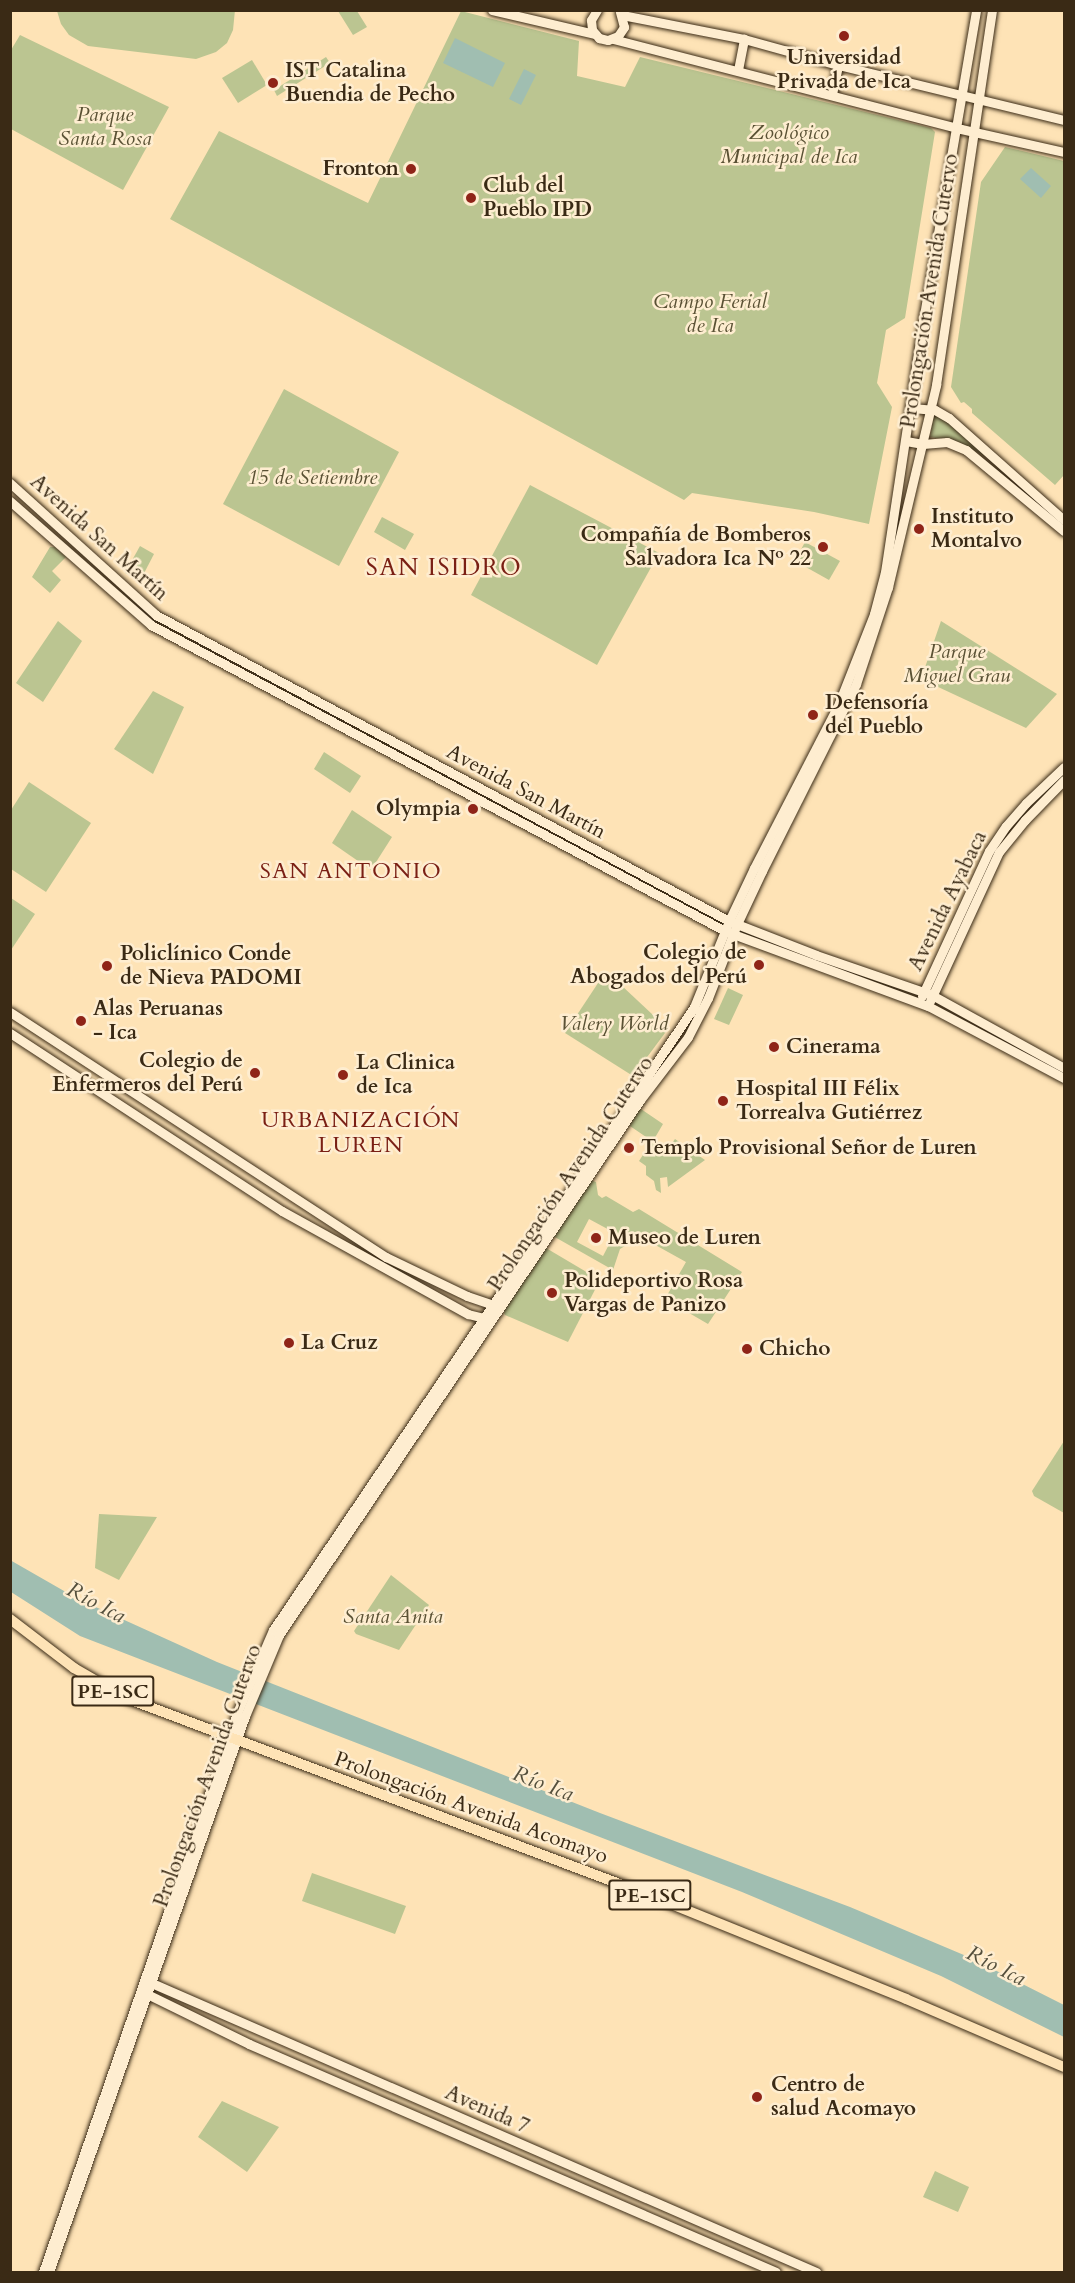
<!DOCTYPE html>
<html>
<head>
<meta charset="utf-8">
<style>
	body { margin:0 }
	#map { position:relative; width:1075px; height:2283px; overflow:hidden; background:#fee3b6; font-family:Cardo,serif }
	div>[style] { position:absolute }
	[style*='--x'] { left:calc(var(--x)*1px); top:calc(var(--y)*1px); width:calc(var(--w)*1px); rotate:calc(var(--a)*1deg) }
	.green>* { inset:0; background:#bbc591 }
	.water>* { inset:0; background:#a0beb1 }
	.roads { filter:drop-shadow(0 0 2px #3a2a15) drop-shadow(0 0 2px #3a2a15) }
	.secondary>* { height:9px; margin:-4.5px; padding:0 4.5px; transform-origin:4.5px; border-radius:4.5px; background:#feedd0 }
	.primary>* { height:10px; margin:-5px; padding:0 5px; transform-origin:5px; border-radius:5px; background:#fee3b6 }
	.dots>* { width:16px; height:16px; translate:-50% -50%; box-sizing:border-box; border:3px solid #feedd0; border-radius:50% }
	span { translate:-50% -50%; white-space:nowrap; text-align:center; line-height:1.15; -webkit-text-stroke:5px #feedd0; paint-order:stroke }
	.shield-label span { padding:2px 4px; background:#feedd0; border:2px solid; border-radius:4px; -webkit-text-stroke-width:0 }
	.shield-label { font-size:20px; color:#3a2a15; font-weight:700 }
	.poi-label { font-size:21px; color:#3a2a15; font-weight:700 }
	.left { translate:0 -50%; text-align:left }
	.right { translate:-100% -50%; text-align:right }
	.park-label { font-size:21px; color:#5a5134; font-style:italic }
	.street-label { font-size:21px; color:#3a2a15 }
	.neighbourhood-label { font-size:22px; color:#7a1f14; letter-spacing:1.5px }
	.water-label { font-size:22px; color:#544f3c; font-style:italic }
	.quarter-label { font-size:24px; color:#7a1f14; letter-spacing:1.5px }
	.frame { position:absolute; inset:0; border:12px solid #3a2a15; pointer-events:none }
</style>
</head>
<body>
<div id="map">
	<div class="green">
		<div style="clip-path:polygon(235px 10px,233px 30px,227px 43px,216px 52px,196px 59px,88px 46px,69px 35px,61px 24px,57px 11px)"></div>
		<div style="clip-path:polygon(338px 11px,357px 11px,367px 27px,353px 35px)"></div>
		<div style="clip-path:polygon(461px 11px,579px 41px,577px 76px,625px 87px,640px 57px,931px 128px,935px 132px,905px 318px,886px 330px,877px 383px,892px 407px,869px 524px,814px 512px,692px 493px,684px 500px,170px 219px,219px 131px,368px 203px)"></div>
		<div style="clip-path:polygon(20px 35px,169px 107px,123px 190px,11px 129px,11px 50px)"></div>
		<div style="clip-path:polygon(326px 57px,330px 63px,277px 96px,274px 90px)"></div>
		<div style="clip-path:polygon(252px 60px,267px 85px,238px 103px,222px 78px)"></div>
		<div style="clip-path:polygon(1005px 147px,1064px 161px,1064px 475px,1055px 485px,972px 413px,972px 409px,964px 402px,961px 403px,951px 387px,981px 182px)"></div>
		<div style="clip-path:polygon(284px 389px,399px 452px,339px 566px,223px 504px)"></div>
		<div style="clip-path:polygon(934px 414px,947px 420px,993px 461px,959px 442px,930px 437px)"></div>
		<div style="clip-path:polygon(530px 485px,659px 553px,597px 665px,471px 595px)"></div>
		<div style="clip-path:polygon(382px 517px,414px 534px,405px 550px,374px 532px)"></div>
		<div style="clip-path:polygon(805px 542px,840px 561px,829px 580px,795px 561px)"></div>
		<div style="clip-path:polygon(140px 546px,154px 554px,140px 581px,125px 573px)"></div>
		<div style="clip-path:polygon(50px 547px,55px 547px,66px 557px,52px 571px,61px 580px,50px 593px,32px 577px)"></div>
		<div style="clip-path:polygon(58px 621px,82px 641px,43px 702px,16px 683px)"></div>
		<div style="clip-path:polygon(941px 621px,1057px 694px,1026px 728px,921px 679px)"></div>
		<div style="clip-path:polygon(153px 691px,184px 707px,153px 774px,114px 749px)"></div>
		<div style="clip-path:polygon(324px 752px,361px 776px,350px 793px,314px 769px)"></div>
		<div style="clip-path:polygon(29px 782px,91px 823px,46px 892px,11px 869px,11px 810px)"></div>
		<div style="clip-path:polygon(352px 810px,392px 837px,371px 870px,332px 843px)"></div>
		<div style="clip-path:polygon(11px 898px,35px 914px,11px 950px)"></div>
		<div style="clip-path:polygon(606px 971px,668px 1029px,633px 1076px,565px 1033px)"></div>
		<div style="clip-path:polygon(728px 988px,743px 995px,729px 1025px,714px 1019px)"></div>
		<div style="clip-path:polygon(638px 1107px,663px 1124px,653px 1141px,666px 1151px,675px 1139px,705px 1160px,668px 1187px,667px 1177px,660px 1178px,661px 1193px,656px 1190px,654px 1181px,646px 1175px,646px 1166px,639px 1161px,652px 1141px,627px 1124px)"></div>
		<div style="clip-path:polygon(evenodd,590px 1180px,596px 1182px,598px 1195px,602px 1198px,606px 1196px,633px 1212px,639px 1209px,742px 1272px,708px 1324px,665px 1299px,686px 1262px,632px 1232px,625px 1246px,620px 1249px,613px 1270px,553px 1236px,590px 1180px,589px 1219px,615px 1233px,603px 1256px,577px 1242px,589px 1219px)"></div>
		<div style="clip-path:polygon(546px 1248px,600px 1280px,568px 1342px,505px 1315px,502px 1307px,540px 1250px)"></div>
		<div style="clip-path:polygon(1064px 1441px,1064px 1513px,1034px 1496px,1032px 1491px)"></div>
		<div style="clip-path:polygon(99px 1514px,157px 1517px,119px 1580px,95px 1568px)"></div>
		<div style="clip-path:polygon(391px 1575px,429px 1605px,399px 1650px,356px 1634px,354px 1631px)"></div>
		<div style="clip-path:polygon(312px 1873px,406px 1906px,395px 1934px,302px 1901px)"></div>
		<div style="clip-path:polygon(222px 2101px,279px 2127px,247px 2172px,198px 2137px)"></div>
		<div style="clip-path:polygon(935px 2171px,969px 2187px,958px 2212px,923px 2197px)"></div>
	</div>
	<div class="water">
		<div style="clip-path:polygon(455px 38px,505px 63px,493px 87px,443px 63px)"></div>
		<div style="clip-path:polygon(524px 69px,536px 75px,521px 105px,509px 99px)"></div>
		<div style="clip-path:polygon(1031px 168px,1051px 186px,1041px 198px,1020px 179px)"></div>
		<div style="clip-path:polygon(10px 1560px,78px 1599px,217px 1662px,600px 1813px,850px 1907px,971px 1958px,1064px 2005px,1064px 2037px,941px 1976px,742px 1892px,80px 1636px,11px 1592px)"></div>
	</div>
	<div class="roads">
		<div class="secondary">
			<div style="--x:492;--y:10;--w:106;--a:13.1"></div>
			<div style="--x:597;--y:10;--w:12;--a:121"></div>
			<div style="--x:591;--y:20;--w:10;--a:84"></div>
			<div style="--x:592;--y:30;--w:11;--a:49"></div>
			<div style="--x:599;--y:38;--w:9;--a:13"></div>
			<div style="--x:608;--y:40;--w:11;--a:-22"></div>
			<div style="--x:618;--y:36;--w:11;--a:-56"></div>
			<div style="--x:624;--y:27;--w:16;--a:-105"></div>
			<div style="--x:622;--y:15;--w:124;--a:11.1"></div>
			<div style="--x:744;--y:39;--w:98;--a:15.5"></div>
			<div style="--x:838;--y:65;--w:233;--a:13.7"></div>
			<div style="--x:613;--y:39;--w:359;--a:14.5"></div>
			<div style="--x:961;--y:129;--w:106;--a:12.6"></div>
			<div style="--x:738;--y:70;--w:32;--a:-79"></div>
			<div style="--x:832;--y:94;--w:30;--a:-78"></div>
			<div style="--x:912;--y:408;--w:23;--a:5"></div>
			<div style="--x:935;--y:410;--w:16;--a:30"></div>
			<div style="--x:949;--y:418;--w:154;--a:41.6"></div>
			<div style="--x:906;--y:441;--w:17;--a:10"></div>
			<div style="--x:923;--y:444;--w:24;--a:-5"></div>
			<div style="--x:947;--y:442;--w:21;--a:23"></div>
			<div style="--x:966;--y:450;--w:127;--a:39.6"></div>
			<div style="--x:10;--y:483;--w:197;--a:42.1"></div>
			<div style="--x:156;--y:615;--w:650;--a:28.1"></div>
			<div style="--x:729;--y:921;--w:93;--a:21.3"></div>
			<div style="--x:816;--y:955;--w:123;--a:19"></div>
			<div style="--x:932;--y:995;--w:151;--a:28.9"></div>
			<div style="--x:10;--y:501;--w:188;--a:41.3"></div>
			<div style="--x:151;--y:625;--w:650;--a:28.06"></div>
			<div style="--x:725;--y:931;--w:216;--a:20.3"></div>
			<div style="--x:928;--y:1006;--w:154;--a:27.9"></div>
			<div style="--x:922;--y:996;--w:160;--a:-65.2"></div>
			<div style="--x:989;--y:851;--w:30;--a:-56"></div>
			<div style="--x:1006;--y:826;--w:30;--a:-49"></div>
			<div style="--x:1026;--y:803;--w:52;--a:-43.5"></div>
			<div style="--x:930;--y:1001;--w:164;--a:-65.2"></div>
			<div style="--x:999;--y:852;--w:41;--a:-50.9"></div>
			<div style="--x:1025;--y:820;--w:56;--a:-45.7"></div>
			<div style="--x:10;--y:1012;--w:449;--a:33.1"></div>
			<div style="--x:386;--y:1257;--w:90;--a:25.7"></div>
			<div style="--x:467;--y:1296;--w:28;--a:19"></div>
			<div style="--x:10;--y:1033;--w:325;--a:33.2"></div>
			<div style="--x:282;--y:1211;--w:213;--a:29"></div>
			<div style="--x:468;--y:1314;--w:21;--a:14"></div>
			<div style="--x:147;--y:1981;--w:730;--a:23.51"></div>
			<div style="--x:143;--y:1992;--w:118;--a:26.1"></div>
			<div style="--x:249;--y:2044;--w:574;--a:23.4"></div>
			<div style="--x:43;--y:2272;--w:592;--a:-70.86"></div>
			<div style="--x:237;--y:1713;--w:90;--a:-66.6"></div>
			<div style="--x:273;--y:1630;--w:752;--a:-55.95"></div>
			<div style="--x:694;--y:1007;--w:93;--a:-67.9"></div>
			<div style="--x:729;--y:921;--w:59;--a:-64.7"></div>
			<div style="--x:754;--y:868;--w:186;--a:-62.7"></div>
			<div style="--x:839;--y:703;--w:96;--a:-68.5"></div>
			<div style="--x:874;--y:614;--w:43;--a:-75.3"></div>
			<div style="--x:885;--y:572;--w:260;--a:-81.4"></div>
			<div style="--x:924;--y:315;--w:309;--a:-80.3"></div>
			<div style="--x:49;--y:2272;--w:590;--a:-70.58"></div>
			<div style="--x:245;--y:1716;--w:88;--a:-67.2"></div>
			<div style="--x:279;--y:1635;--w:645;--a:-55.99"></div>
			<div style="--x:640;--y:1100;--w:79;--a:-52.7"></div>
			<div style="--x:688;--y:1037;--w:44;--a:-62.9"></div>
			<div style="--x:708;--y:998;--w:79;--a:-68.6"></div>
			<div style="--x:737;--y:924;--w:59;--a:-64.7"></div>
			<div style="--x:762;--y:871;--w:209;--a:-63.3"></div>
			<div style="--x:856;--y:684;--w:102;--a:-71.7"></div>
			<div style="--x:888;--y:587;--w:208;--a:-76.6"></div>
			<div style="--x:936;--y:385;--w:379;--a:-81.5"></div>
		</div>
		<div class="primary">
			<div style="--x:10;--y:1619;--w:81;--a:37.4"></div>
			<div style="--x:74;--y:1668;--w:60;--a:30"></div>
			<div style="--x:126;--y:1698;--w:559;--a:20.64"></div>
			<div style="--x:649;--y:1895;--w:277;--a:22"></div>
			<div style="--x:906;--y:1999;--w:172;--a:23.3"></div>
		</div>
	</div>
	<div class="dots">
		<div style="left:844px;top:36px;background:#8f2418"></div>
		<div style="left:273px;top:83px;background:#8f2418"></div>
		<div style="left:411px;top:169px;background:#8f2418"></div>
		<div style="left:471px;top:198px;background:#8f2418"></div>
		<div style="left:919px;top:529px;background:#8f2418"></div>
		<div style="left:823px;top:547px;background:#8f2418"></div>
		<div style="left:813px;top:715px;background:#8f2418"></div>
		<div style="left:473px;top:809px;background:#8f2418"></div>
		<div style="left:759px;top:965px;background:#8f2418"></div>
		<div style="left:107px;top:966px;background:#8f2418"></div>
		<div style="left:81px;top:1021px;background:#8f2418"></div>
		<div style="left:774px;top:1047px;background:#8f2418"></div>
		<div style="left:255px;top:1073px;background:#8f2418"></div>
		<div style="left:343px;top:1075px;background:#8f2418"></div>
		<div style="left:723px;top:1101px;background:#8f2418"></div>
		<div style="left:629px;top:1148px;background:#8f2418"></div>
		<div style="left:596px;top:1238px;background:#8f2418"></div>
		<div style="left:552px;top:1293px;background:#8f2418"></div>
		<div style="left:289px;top:1343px;background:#8f2418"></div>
		<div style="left:747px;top:1349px;background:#8f2418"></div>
		<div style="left:757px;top:2097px;background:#8f2418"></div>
	</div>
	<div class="shield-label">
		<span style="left:113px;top:1691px">PE-1SC</span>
		<span style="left:650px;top:1895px">PE-1SC</span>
	</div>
	<div class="poi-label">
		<span style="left:844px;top:70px">Universidad<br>Privada de Ica</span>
		<span class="left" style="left:285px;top:83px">IST Catalina<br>Buendia de Pecho</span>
		<span class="right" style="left:399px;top:169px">Fronton</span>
		<span class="left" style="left:483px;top:198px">Club del<br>Pueblo IPD</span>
		<span class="left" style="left:931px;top:529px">Instituto<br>Montalvo</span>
		<span class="right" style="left:811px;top:547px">Compañía de Bomberos<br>Salvadora Ica Nº 22</span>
		<span class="left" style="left:825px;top:715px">Defensoría<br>del Pueblo</span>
		<span class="right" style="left:461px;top:809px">Olympia</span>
		<span class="right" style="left:747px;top:965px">Colegio de<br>Abogados del Perú</span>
		<span class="left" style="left:120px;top:966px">Policlínico Conde<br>de Nieva PADOMI</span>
		<span class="left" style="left:93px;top:1021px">Alas Peruanas<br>- Ica</span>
		<span class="left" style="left:786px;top:1047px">Cinerama</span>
		<span class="right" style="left:243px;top:1073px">Colegio de<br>Enfermeros del Perú</span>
		<span class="left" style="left:356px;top:1075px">La Clinica<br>de Ica</span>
		<span class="left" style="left:736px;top:1101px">Hospital III Félix<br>Torrealva Gutiérrez</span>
		<span class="left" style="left:641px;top:1148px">Templo Provisional Señor de Luren</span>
		<span class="left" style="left:608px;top:1238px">Museo de Luren</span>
		<span class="left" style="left:564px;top:1293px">Polideportivo Rosa<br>Vargas de Panizo</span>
		<span class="left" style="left:301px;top:1343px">La Cruz</span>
		<span class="left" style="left:759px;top:1349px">Chicho</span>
		<span class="left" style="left:771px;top:2097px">Centro de<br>salud Acomayo</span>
	</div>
	<div class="park-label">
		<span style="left:105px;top:127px">Parque<br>Santa Rosa</span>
		<span style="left:789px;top:145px">Zoológico<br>Municipal de Ica</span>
		<span style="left:710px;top:314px">Campo Ferial<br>de Ica</span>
		<span style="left:312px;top:478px">15 de Setiembre</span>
		<span style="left:957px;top:664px">Parque<br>Miguel Grau</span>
		<span style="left:614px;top:1024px">Valery World</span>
		<span style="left:393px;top:1617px">Santa Anita</span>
	</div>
	<div class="street-label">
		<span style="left:930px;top:291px;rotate:-81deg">Prolongación Avenida Cutervo</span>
		<span style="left:99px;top:538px;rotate:42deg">Avenida San Martín</span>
		<span style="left:526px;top:792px;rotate:28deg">Avenida San Martín</span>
		<span style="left:948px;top:901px;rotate:-64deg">Avenida Ayabaca</span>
		<span style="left:571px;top:1174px;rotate:-56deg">Prolongación Avenida Cutervo</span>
		<span style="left:208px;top:1776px;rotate:-70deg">Prolongación Avenida Cutervo</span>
		<span style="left:471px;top:1808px;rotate:20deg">Prolongación Avenida Acomayo</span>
		<span style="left:487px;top:2110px;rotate:24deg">Avenida 7</span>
	</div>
	<div class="neighbourhood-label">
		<span style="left:351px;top:872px">SAN ANTONIO</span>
		<span style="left:361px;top:1133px">URBANIZACIÓN<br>LUREN</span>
	</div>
	<div class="water-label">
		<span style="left:96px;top:1603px;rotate:28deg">Río Ica</span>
		<span style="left:543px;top:1784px;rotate:21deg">Río Ica</span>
		<span style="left:996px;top:1966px;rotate:27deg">Río Ica</span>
	</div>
	<div class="quarter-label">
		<span style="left:444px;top:568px">SAN ISIDRO</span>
	</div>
	<div class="frame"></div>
</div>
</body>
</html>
